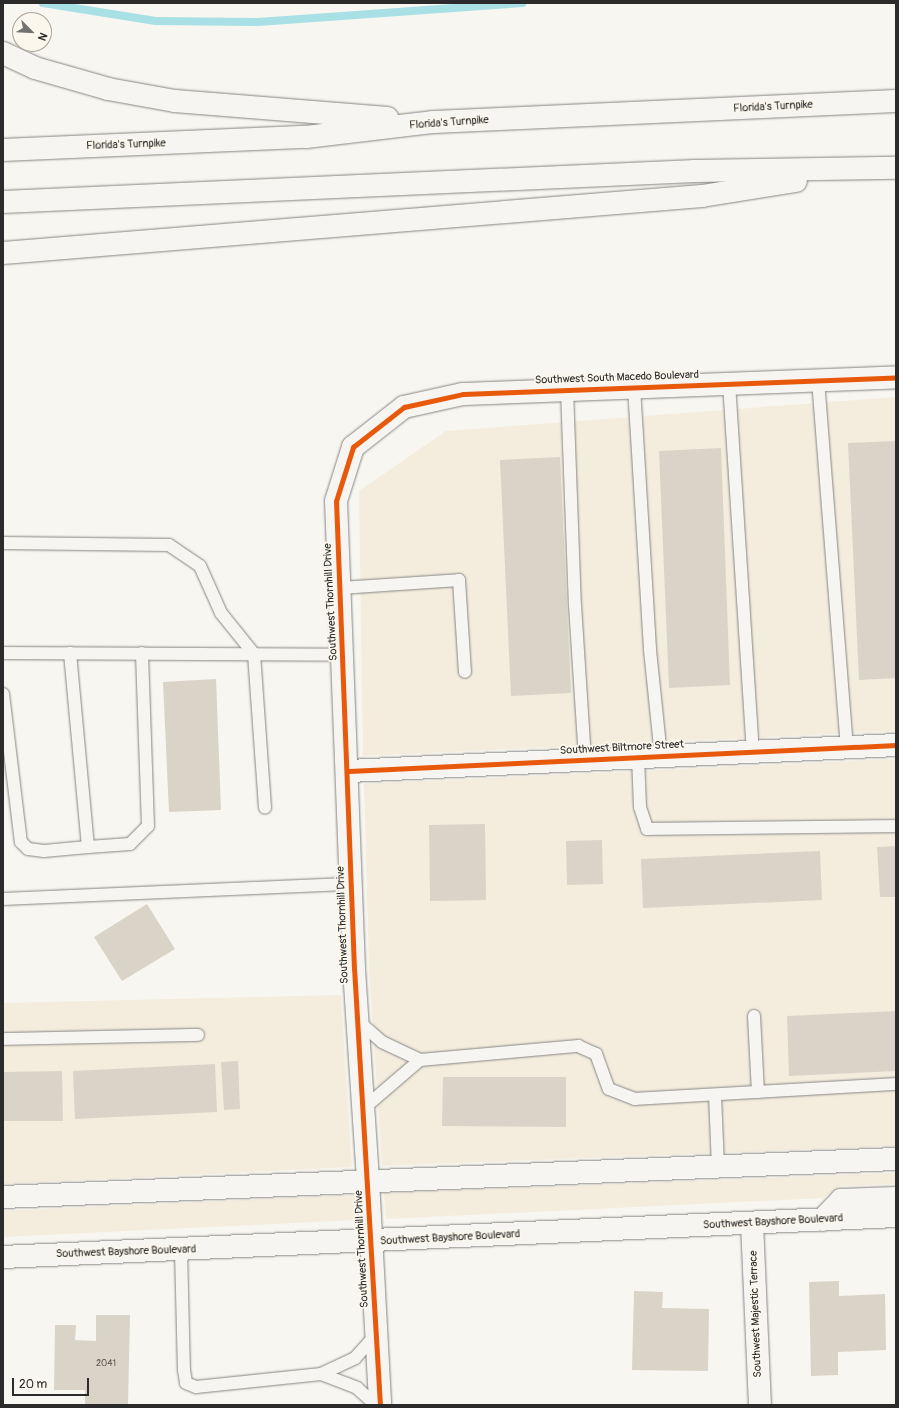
<!DOCTYPE html>
<html>
<head>
<meta charset="utf-8">
<style>
	body { margin:0 }
	#map { position:relative; width:899px; height:1408px; overflow:hidden; background:#f8f6f0; font-family:Pangolin,sans-serif }
	div>[style] { position:absolute }
	[style*='--x'] { left:calc(var(--x)*1px); top:calc(var(--y)*1px); width:calc(var(--w)*1px); rotate:calc(var(--a)*1deg) }
	.built>* { inset:0; background:#f4edde }
	.stream>* { height:8px; margin:-4px; padding:0 4px; transform-origin:4px; border-radius:4px; background:#a8e0e6 }
	.building>* { inset:0; background:#dad3c7 }
	.roads { filter:drop-shadow(0 0 1px #878684) drop-shadow(0 0 1px #878684) }
	.service>* { height:12px; margin:-6px; padding:0 6px; transform-origin:6px; border-radius:6px; background:#f6f5f1 }
	.minor>* { height:22px; margin:-11px; padding:0 11px; transform-origin:11px; border-radius:11px; background:#f6f5f1 }
	.tertiary>* { height:22px; margin:-11px; padding:0 11px; transform-origin:11px; border-radius:11px; background:#f6f5f1 }
	.secondary>* { height:22px; margin:-11px; padding:0 11px; transform-origin:11px; border-radius:11px; background:#f6f5f1 }
	.motorway>* { height:22px; margin:-11px; padding:0 11px; transform-origin:11px; border-radius:11px; background:#f6f5f1 }
	.cycleway>* { height:5px; margin:-2.5px; padding:0 2.5px; transform-origin:2.5px; border-radius:2.5px; background:#e8590c }
	span { translate:-50% -50%; white-space:nowrap; text-align:center; line-height:1.15; -webkit-text-stroke:3.5px #fbf7ec; paint-order:stroke }
	.number-label { font-size:9px; color:#575552 }
	.number-label span { -webkit-text-stroke-width:0 }
	.street-label { font-size:11px; color:#2b2b2b }
	.frame { position:absolute; inset:0; border:4px solid #2b2b2b; pointer-events:none }
	.north { position:absolute; left:12px; top:12px; width:40px; height:40px; box-sizing:border-box; background:#fbf7ec; border:1px solid #a8a59f; border-radius:50%; rotate:114deg; font-size:11px; font-weight:700; line-height:16px; text-align:center; color:#2b2b2b }
	.north::after { content:''; display:block; margin:auto; width:14px; height:18px; background:#737270; clip-path:polygon(50% 0,100% 100%,50% 72%,0 100%) }
	.scale { position:absolute; left:12px; top:1378px; width:77px; height:18px; box-sizing:border-box; border:2px solid #2b2b2b; border-top:0; padding-left:5px; font-size:12px; line-height:14px; white-space:nowrap; color:#2b2b2b; -webkit-text-stroke:3px #fbf7ec; paint-order:stroke }
</style>
</head>
<body>
<div id="map">
	<div class="built">
		<div style="clip-path:polygon(896px 397px,896px 731px,363px 756px,359px 491px,446px 431px)"></div>
		<div style="clip-path:polygon(896px 759px,896px 1146px,382px 1166px,369px 969px,364px 784px)"></div>
		<div style="clip-path:polygon(341px 995px,352px 1167px,3px 1184px,3px 1003px)"></div>
		<div style="clip-path:polygon(896px 1173px,896px 1184px,840px 1186px,823px 1198px,386px 1219px,384px 1193px)"></div>
		<div style="clip-path:polygon(354px 1195px,356px 1220px,3px 1237px,3px 1211px)"></div>
	</div>
	<div class="stream">
		<div style="--x:43;--y:3;--w:114;--a:9.1"></div>
		<div style="--x:156;--y:21;--w:102;--a:0.6"></div>
		<div style="--x:258;--y:22;--w:265;--a:-4.1"></div>
	</div>
	<div class="building">
		<div style="clip-path:polygon(896px 441px,896px 678px,859px 680px,848px 443px)"></div>
		<div style="clip-path:polygon(721px 448px,730px 685px,669px 688px,659px 451px)"></div>
		<div style="clip-path:polygon(560px 457px,571px 693px,511px 696px,500px 460px)"></div>
		<div style="clip-path:polygon(216px 679px,221px 810px,169px 812px,163px 682px)"></div>
		<div style="clip-path:polygon(485px 824px,486px 900px,430px 901px,429px 825px)"></div>
		<div style="clip-path:polygon(602px 840px,603px 884px,567px 885px,566px 841px)"></div>
		<div style="clip-path:polygon(896px 846px,896px 897px,880px 897px,877px 847px)"></div>
		<div style="clip-path:polygon(820px 851px,822px 900px,643px 908px,641px 859px)"></div>
		<div style="clip-path:polygon(147px 904px,175px 949px,122px 981px,94px 937px)"></div>
		<div style="clip-path:polygon(896px 1011px,896px 1071px,789px 1076px,787px 1016px)"></div>
		<div style="clip-path:polygon(238px 1061px,240px 1109px,224px 1110px,221px 1062px)"></div>
		<div style="clip-path:polygon(215px 1064px,217px 1112px,75px 1119px,73px 1071px)"></div>
		<div style="clip-path:polygon(62px 1071px,63px 1121px,3px 1121px,3px 1072px)"></div>
		<div style="clip-path:polygon(443px 1077px,566px 1077px,566px 1127px,442px 1126px)"></div>
		<div style="clip-path:polygon(839px 1281px,839px 1296px,885px 1294px,886px 1350px,838px 1352px,838px 1375px,811px 1376px,809px 1282px)"></div>
		<div style="clip-path:polygon(634px 1291px,663px 1292px,662px 1308px,709px 1309px,708px 1371px,632px 1370px)"></div>
		<div style="clip-path:polygon(96px 1315px,130px 1315px,128px 1405px,85px 1405px,85px 1390px,54px 1390px,55px 1325px,76px 1325px,75px 1340px,96px 1341px)"></div>
	</div>
	<div class="roads">
		<div class="service">
			<div style="--x:818;--y:380;--w:368;--a:85.5"></div>
			<div style="--x:729;--y:383;--w:369;--a:86.3"></div>
			<div style="--x:634;--y:387;--w:263;--a:86.5"></div>
			<div style="--x:650;--y:650;--w:107;--a:84.1"></div>
			<div style="--x:567;--y:390;--w:215;--a:87.9"></div>
			<div style="--x:575;--y:605;--w:155;--a:86.3"></div>
			<div style="--x:3;--y:543;--w:166;--a:0.7"></div>
			<div style="--x:169;--y:545;--w:37;--a:34"></div>
			<div style="--x:200;--y:566;--w:51;--a:65.9"></div>
			<div style="--x:221;--y:613;--w:53;--a:51.2"></div>
			<div style="--x:254;--y:654;--w:154;--a:85.9"></div>
			<div style="--x:340;--y:588;--w:119;--a:-3.8"></div>
			<div style="--x:459;--y:580;--w:92;--a:86.3"></div>
			<div style="--x:3;--y:653;--w:341;--a:0.3"></div>
			<div style="--x:3;--y:694;--w:149;--a:83.1"></div>
			<div style="--x:21;--y:842;--w:10;--a:45"></div>
			<div style="--x:28;--y:849;--w:16;--a:7"></div>
			<div style="--x:44;--y:851;--w:44;--a:-5.2"></div>
			<div style="--x:88;--y:847;--w:195;--a:-95.3"></div>
			<div style="--x:638;--y:757;--w:50;--a:87.7"></div>
			<div style="--x:640;--y:807;--w:23;--a:72"></div>
			<div style="--x:647;--y:829;--w:249;--a:-0.7"></div>
			<div style="--x:88;--y:847;--w:42;--a:-4.1"></div>
			<div style="--x:130;--y:844;--w:25;--a:-45"></div>
			<div style="--x:148;--y:826;--w:173;--a:-92"></div>
			<div style="--x:3;--y:899;--w:349;--a:-2.5"></div>
			<div style="--x:754;--y:1016;--w:76;--a:87"></div>
			<div style="--x:358;--y:1021;--w:32;--a:41"></div>
			<div style="--x:382;--y:1042;--w:42;--a:25.3"></div>
			<div style="--x:420;--y:1060;--w:74;--a:139.4"></div>
			<div style="--x:3;--y:1039;--w:195;--a:-1.2"></div>
			<div style="--x:420;--y:1060;--w:159;--a:-5.1"></div>
			<div style="--x:578;--y:1046;--w:20;--a:24"></div>
			<div style="--x:596;--y:1054;--w:37;--a:70"></div>
			<div style="--x:609;--y:1089;--w:28;--a:21"></div>
			<div style="--x:635;--y:1099;--w:261;--a:-3.3"></div>
			<div style="--x:715;--y:1095;--w:72;--a:87.6"></div>
			<div style="--x:181;--y:1250;--w:120;--a:88.6"></div>
			<div style="--x:184;--y:1370;--w:13;--a:81"></div>
			<div style="--x:186;--y:1383;--w:11;--a:22"></div>
			<div style="--x:196;--y:1387;--w:126;--a:-5.9"></div>
			<div style="--x:321;--y:1374;--w:38;--a:-25"></div>
			<div style="--x:355;--y:1358;--w:31;--a:-48"></div>
			<div style="--x:321;--y:1374;--w:39;--a:21"></div>
			<div style="--x:357;--y:1388;--w:25;--a:42"></div>
		</div>
		<div class="minor">
			<div style="--x:349;--y:771;--w:548;--a:-2.72"></div>
			<div style="--x:368;--y:1180;--w:211;--a:-93.8"></div>
			<div style="--x:354;--y:969;--w:468;--a:-92.2"></div>
			<div style="--x:336;--y:501;--w:57;--a:-72.5"></div>
			<div style="--x:353;--y:447;--w:65;--a:-38.1"></div>
			<div style="--x:404;--y:407;--w:60;--a:-12.4"></div>
			<div style="--x:463;--y:394;--w:433;--a:-2.2"></div>
			<div style="--x:752;--y:1223;--w:182;--a:87.5"></div>
		</div>
		<div class="tertiary">
			<div style="--x:368;--y:1180;--w:225;--a:86.9"></div>
		</div>
		<div class="secondary">
			<div style="--x:3;--y:1197;--w:894;--a:-2.44"></div>
			<div style="--x:822;--y:1220;--w:28;--a:-46"></div>
			<div style="--x:841;--y:1200;--w:55;--a:-2.1"></div>
			<div style="--x:3;--y:1257;--w:894;--a:-2.63"></div>
		</div>
		<div class="motorway">
			<div style="--x:3;--y:53;--w:35;--a:25"></div>
			<div style="--x:35;--y:68;--w:76;--a:16"></div>
			<div style="--x:108;--y:89;--w:68;--a:10.2"></div>
			<div style="--x:175;--y:101;--w:213;--a:4.6"></div>
			<div style="--x:3;--y:150;--w:303;--a:-2.5"></div>
			<div style="--x:306;--y:137;--w:129;--a:-6.7"></div>
			<div style="--x:434;--y:122;--w:462;--a:-2.6"></div>
			<div style="--x:3;--y:202;--w:693;--a:-2.57"></div>
			<div style="--x:695;--y:171;--w:201;--a:-0.9"></div>
			<div style="--x:3;--y:253;--w:701;--a:-4.66"></div>
			<div style="--x:702;--y:196;--w:95;--a:-9.1"></div>
		</div>
	</div>
	<div class="cycleway">
		<div style="--x:349;--y:771;--w:548;--a:-2.72"></div>
		<div style="--x:380;--y:1405;--w:437;--a:-93.4"></div>
		<div style="--x:354;--y:969;--w:468;--a:-92.2"></div>
		<div style="--x:336;--y:501;--w:57;--a:-72.5"></div>
		<div style="--x:353;--y:447;--w:65;--a:-38.1"></div>
		<div style="--x:404;--y:407;--w:60;--a:-12.4"></div>
		<div style="--x:463;--y:394;--w:433;--a:-2.2"></div>
	</div>
	<div class="number-label">
		<span style="left:106px;top:1364px">2041</span>
	</div>
	<div class="street-label">
		<span style="left:773px;top:107px;rotate:-3deg">Florida's Turnpike</span>
		<span style="left:449px;top:123px;rotate:-4deg">Florida's Turnpike</span>
		<span style="left:126px;top:145px;rotate:-2deg">Florida's Turnpike</span>
		<span style="left:617px;top:378px;rotate:-2deg">Southwest South Macedo Boulevard</span>
		<span style="left:331px;top:602px;rotate:-93deg">Southwest Thornhill Drive</span>
		<span style="left:622px;top:748px;rotate:-3deg">Southwest Biltmore Street</span>
		<span style="left:343px;top:925px;rotate:-92deg">Southwest Thornhill Drive</span>
		<span style="left:773px;top:1222px;rotate:-3deg">Southwest Bayshore Boulevard</span>
		<span style="left:450px;top:1238px;rotate:-3deg">Southwest Bayshore Boulevard</span>
		<span style="left:362px;top:1249px;rotate:-93deg">Southwest Thornhill Drive</span>
		<span style="left:126px;top:1252px;rotate:-2deg">Southwest Bayshore Boulevard</span>
		<span style="left:756px;top:1314px;rotate:-92deg">Southwest Majestic Terrace</span>
	</div>
	<div class="frame"></div>
	<div class="north">N</div>
	<div class="scale">20 m</div>
</div>
</body>
</html>
